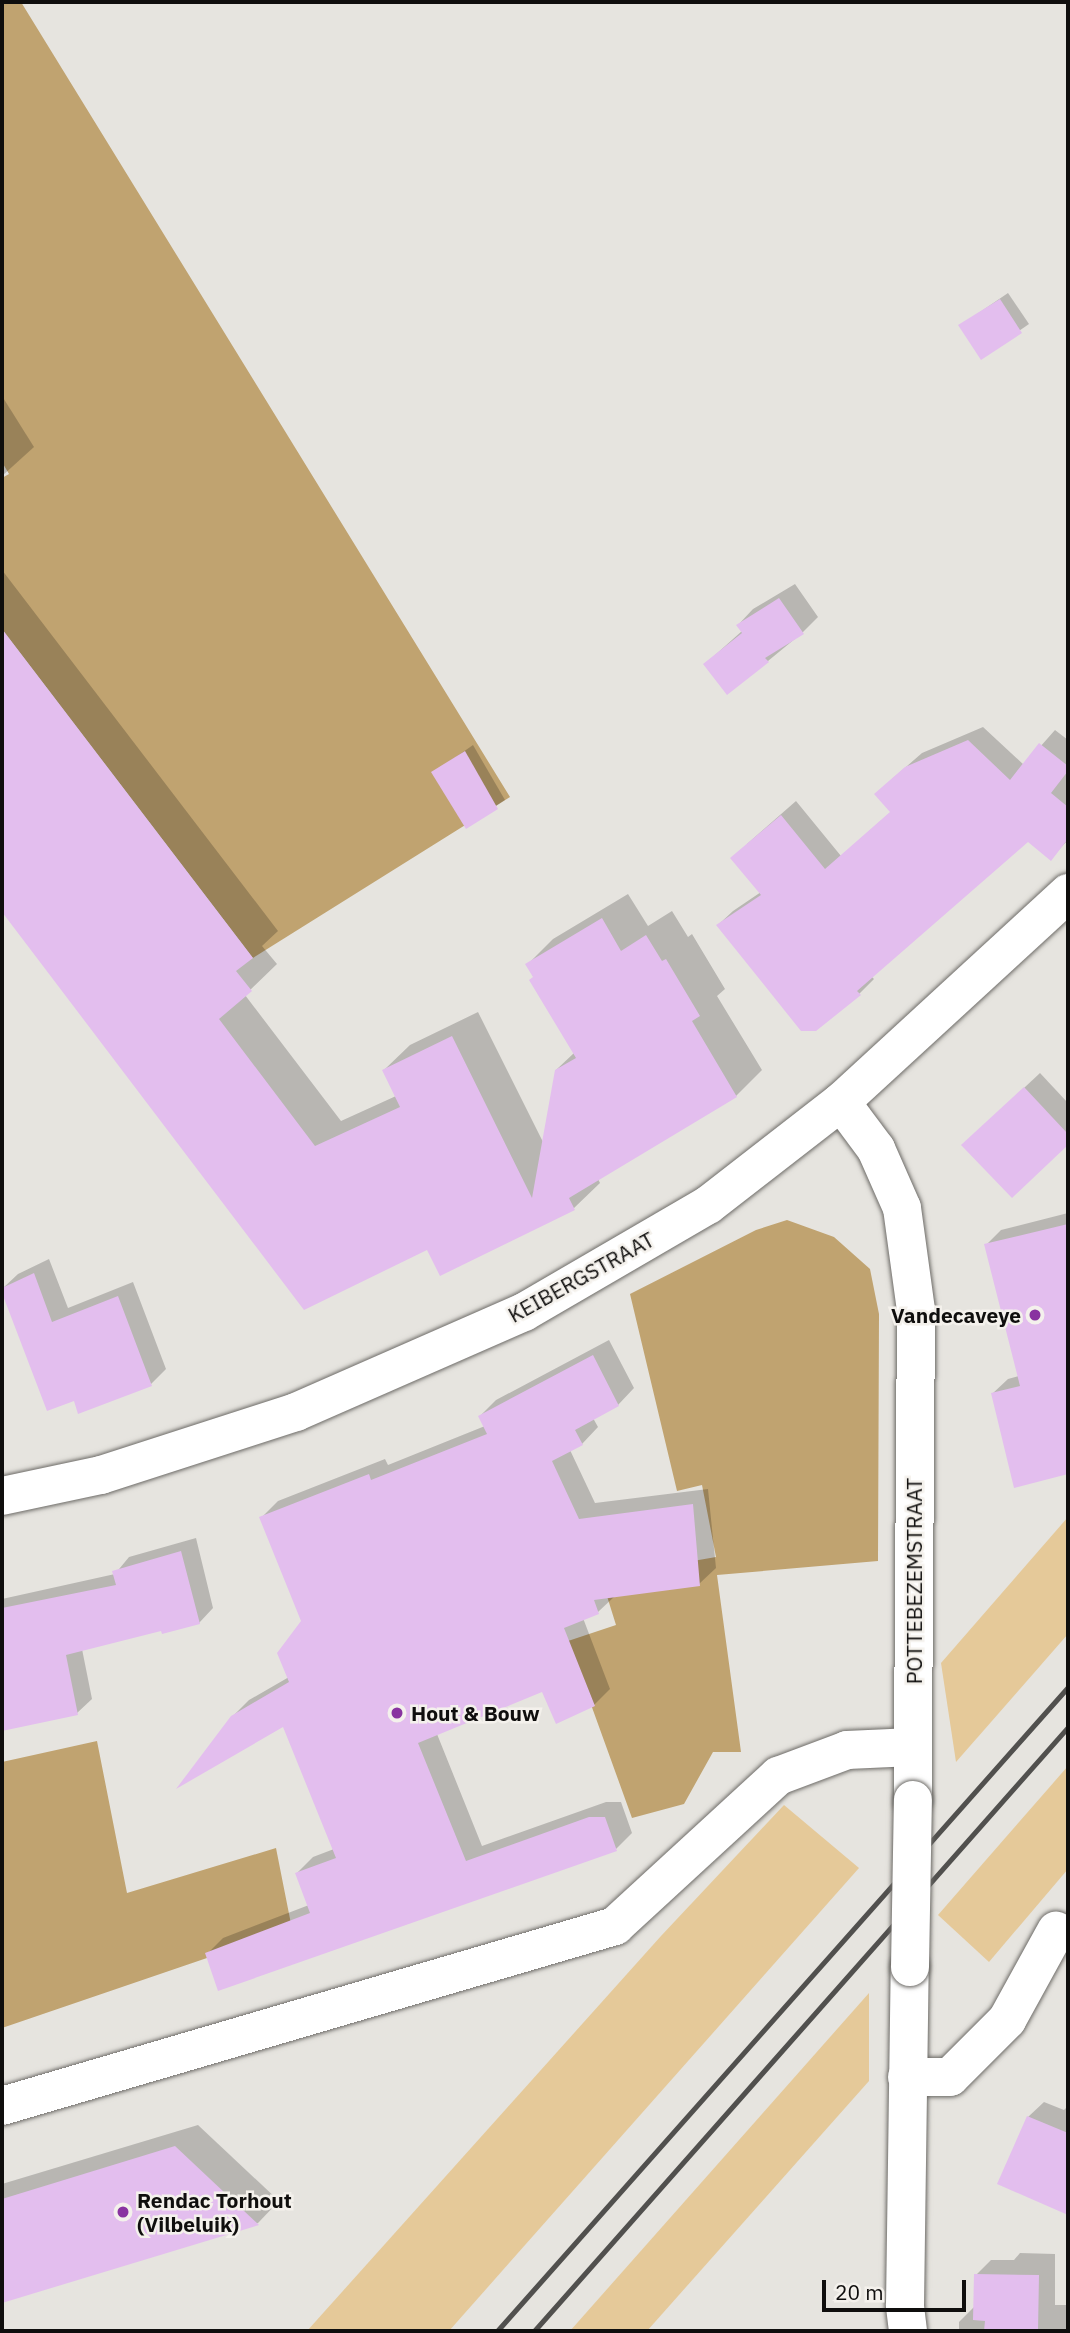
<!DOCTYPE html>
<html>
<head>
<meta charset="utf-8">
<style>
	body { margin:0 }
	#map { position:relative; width:1070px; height:2333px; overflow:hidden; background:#e6e4df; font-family:"IBM Plex Sans",sans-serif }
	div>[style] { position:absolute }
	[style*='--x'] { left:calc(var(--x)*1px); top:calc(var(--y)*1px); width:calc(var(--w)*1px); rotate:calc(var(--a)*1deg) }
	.green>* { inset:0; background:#e5c999 }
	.forest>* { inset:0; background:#c0a370 }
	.shadow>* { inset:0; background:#0003 }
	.building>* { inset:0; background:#e3beee }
	.roads { filter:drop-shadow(0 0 2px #6d6b67) drop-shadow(0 0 2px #6d6b67) }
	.minor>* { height:38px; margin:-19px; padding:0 19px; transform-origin:19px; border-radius:19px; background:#fff }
	.rail>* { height:5px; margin:-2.5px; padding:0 2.5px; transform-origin:2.5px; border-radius:2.5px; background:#51504e }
	.bridges { filter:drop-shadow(0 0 2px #6d6b67) drop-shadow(0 0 2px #6d6b67) }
	.minor-bridge>* { height:38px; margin:-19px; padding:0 19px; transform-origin:19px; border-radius:19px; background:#fff }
	.dots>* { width:19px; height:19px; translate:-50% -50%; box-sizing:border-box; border:4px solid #f4f1ec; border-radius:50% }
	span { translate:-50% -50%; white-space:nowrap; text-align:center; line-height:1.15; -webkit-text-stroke:5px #f4f1ec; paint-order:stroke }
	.street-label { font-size:21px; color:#0f0e0d }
	.poi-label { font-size:21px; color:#0f0e0d; font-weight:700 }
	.right { translate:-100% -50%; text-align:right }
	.left { translate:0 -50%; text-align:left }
	.frame { position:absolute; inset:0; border:4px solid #0f0e0d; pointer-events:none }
	.scale { position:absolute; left:822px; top:2280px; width:144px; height:32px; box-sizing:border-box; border:4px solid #0f0e0d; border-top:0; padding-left:9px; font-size:21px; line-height:24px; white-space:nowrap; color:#0f0e0d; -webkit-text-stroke:5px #f4f1ec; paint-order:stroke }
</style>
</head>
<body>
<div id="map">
	<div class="green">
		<div style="clip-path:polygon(1068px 1517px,1068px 1634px,956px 1762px,941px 1663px)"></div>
		<div style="clip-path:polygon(1068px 1766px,1068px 1869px,989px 1962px,938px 1915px)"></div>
		<div style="clip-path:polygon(784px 1805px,859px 1868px,449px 2331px,307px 2331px,661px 1936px)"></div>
		<div style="clip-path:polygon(869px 1993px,869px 2081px,647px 2331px,570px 2331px)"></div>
	</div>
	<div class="forest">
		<div style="clip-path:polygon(2px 2px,21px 2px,510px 797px,253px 958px,2px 629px,2px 478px,9px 474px,2px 462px)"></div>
		<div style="clip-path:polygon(787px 1220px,834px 1237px,870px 1269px,879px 1314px,878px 1561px,717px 1575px,741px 1752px,713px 1752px,684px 1804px,632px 1818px,568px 1641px,616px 1625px,601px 1577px,716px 1557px,702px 1485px,677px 1491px,630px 1294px,756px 1230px)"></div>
		<div style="clip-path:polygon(97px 1741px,127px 1893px,276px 1848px,292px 1929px,2px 2028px,2px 1762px)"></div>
	</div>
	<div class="shadow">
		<div style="clip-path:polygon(1008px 293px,1029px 324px,981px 357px,961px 325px)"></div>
		<div style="clip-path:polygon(2px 396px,34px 447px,2px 476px)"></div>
		<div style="clip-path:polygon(2px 570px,278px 931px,262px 946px,277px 964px,245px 995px,341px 1121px,396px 1096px,384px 1070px,410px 1045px,478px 1012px,544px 1144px,556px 1070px,574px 1053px,527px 965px,553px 939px,628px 894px,648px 926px,672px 911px,688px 937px,692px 934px,725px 989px,717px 996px,762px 1070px,736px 1096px,598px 1179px,600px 1183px,574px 1208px,428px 1247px,304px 1308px,2px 909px)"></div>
		<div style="clip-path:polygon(795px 584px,818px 617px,802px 633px,768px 661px,705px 664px,742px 631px,738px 625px,753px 609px)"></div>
		<div style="clip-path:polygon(983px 727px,1024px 765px,1055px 730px,1068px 740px,1068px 840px,1051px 858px,1028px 840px,871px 976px,874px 979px,859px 994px,718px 925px,733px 911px,761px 892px,747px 844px,796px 801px,841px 856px,892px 811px,891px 780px,922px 753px)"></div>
		<div style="clip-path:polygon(473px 745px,505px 800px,466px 826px,433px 773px)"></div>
		<div style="clip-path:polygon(1040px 1073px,1068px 1103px,1068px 1143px,1012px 1195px,979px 1130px)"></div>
		<div style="clip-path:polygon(1068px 1213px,1068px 1472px,1016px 1486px,992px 1394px,1008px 1379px,1019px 1376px,986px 1245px,1001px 1230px)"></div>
		<div style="clip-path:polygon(49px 1259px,68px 1308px,133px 1282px,166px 1369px,151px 1384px,75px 1399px,2px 1289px,18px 1274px)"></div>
		<div style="clip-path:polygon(609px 1340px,634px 1388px,618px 1405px,593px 1418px,598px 1427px,582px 1444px,570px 1450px,595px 1503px,708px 1489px,716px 1568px,699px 1584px,615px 1596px,598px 1612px,583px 1618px,610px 1689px,594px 1705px,543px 1690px,437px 1734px,482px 1846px,606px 1802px,621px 1802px,632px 1833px,616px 1849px,207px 1954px,223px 1938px,309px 1905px,297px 1873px,313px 1857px,334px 1849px,284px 1724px,232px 1717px,249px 1700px,289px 1677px,303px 1621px,261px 1518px,278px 1501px,385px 1459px,388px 1465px,485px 1426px,480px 1416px,496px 1400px)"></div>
		<div style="clip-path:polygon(196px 1538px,213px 1608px,199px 1623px,162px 1628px,82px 1649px,92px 1699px,77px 1713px,5px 1728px,2px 1716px,2px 1599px,115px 1574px,129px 1557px)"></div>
		<div style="clip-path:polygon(1044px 2102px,1064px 2110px,1068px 2106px,1068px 2199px,1059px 2209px,1028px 2117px)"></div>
		<div style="clip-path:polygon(198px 2125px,279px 2201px,258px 2223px,2px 2301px,2px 2184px)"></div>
		<div style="clip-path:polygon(1020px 2253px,1055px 2254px,1055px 2305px,1068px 2305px,1068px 2331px,959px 2331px,959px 2322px,975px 2306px,976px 2275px,991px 2260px,1014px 2260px)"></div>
	</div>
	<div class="building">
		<div style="clip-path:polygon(1000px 299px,1022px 333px,981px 360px,958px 325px)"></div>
		<div style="clip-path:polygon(779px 598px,804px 634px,765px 658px,769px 662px,727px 695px,703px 664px,742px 633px,736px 625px)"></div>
		<div style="clip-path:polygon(2px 629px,253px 958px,236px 971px,252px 991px,219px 1019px,315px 1146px,400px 1107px,382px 1070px,452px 1036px,532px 1198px,555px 1070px,576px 1058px,529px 980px,533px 977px,525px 964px,602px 918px,621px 951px,646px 935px,662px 961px,666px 959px,700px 1016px,692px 1021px,737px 1097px,569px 1198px,575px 1210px,440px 1276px,427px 1250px,304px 1310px,2px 912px)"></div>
		<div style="clip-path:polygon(968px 740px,1010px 780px,1039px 743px,1068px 766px,1068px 771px,1051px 793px,1068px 807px,1068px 839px,1051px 861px,1028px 842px,857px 991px,861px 995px,816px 1031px,801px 1031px,716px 925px,761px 895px,730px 858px,781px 815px,825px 869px,890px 812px,874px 794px,905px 767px)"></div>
		<div style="clip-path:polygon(465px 751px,498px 809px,466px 829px,431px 772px)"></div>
		<div style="clip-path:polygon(1024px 1087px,1068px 1134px,1068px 1145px,1012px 1198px,961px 1145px)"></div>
		<div style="clip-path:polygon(1068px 1224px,1068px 1474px,1014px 1488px,991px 1393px,1020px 1386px,984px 1244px)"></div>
		<div style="clip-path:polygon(34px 1273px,52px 1322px,118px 1296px,152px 1386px,78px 1414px,74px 1401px,47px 1411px,2px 1293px,2px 1288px)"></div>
		<div style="clip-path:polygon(593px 1355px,619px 1406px,575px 1430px,583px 1445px,552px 1461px,579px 1519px,693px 1504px,700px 1586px,594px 1600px,599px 1614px,564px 1628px,595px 1706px,556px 1724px,542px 1692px,418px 1743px,466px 1861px,589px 1817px,605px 1817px,617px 1851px,218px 1991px,205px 1953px,310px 1913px,295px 1873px,336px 1858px,283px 1727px,176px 1789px,231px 1716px,289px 1682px,277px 1653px,301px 1621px,259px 1517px,369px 1474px,371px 1480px,487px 1434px,478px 1416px)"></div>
		<div style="clip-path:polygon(181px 1551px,200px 1624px,162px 1634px,161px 1631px,66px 1655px,78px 1715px,2px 1731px,2px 1608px,116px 1585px,112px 1571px)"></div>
		<div style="clip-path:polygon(1027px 2116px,1068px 2133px,1068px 2215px,997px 2184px)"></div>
		<div style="clip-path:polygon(175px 2146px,259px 2225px,2px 2303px,2px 2199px)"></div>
		<div style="clip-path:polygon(974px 2274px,1039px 2275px,1038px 2331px,984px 2331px,985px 2321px,973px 2320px)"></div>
	</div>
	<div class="roads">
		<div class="minor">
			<div style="--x:841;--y:1102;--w:59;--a:53.3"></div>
			<div style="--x:876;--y:1149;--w:64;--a:66.2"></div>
			<div style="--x:902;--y:1208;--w:103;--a:82.2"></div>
			<div style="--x:916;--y:1310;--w:490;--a:90.4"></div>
			<div style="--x:2;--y:1496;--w:101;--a:-12"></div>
			<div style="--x:101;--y:1475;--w:205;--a:-17.9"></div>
			<div style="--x:296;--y:1412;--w:249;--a:-23.7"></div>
			<div style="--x:524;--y:1312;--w:213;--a:-30.2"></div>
			<div style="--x:708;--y:1205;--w:168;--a:-37.8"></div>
			<div style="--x:841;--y:1102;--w:309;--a:-42.6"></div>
			<div style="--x:907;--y:2077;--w:43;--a:0"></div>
			<div style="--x:950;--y:2077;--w:81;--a:-45"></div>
			<div style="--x:1007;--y:2020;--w:102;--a:-61.2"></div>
			<div style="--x:2;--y:2106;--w:639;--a:-16.36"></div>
			<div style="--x:615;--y:1926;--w:222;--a:-42.6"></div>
			<div style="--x:778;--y:1776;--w:74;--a:-20.6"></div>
			<div style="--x:847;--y:1750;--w:66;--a:-2.6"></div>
			<div style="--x:908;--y:2331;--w:26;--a:-97"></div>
			<div style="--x:905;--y:2305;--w:338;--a:-89.2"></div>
		</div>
	</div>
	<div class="rail">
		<div style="--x:497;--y:2331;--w:861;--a:-48.44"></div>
		<div style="--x:534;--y:2331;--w:806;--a:-48.52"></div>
	</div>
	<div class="bridges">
		<div class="minor-bridge">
			<div style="--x:910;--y:1967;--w:167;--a:-89"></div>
		</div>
	</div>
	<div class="dots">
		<div style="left:1035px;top:1315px;background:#8933a0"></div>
		<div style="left:397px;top:1713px;background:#8933a0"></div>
		<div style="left:123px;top:2212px;background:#8933a0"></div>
	</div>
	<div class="street-label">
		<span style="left:581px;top:1277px;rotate:-29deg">KEIBERGSTRAAT</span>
		<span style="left:914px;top:1581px;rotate:-90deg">POTTEBEZEMSTRAAT</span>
	</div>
	<div class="poi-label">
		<span class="right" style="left:1021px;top:1315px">Vandecaveye</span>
		<span class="left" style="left:411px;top:1713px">Hout &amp; Bouw</span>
		<span class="left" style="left:137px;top:2212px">Rendac Torhout<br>(Vilbeluik)</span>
	</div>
	<div class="frame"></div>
	<div class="scale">20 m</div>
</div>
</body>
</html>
